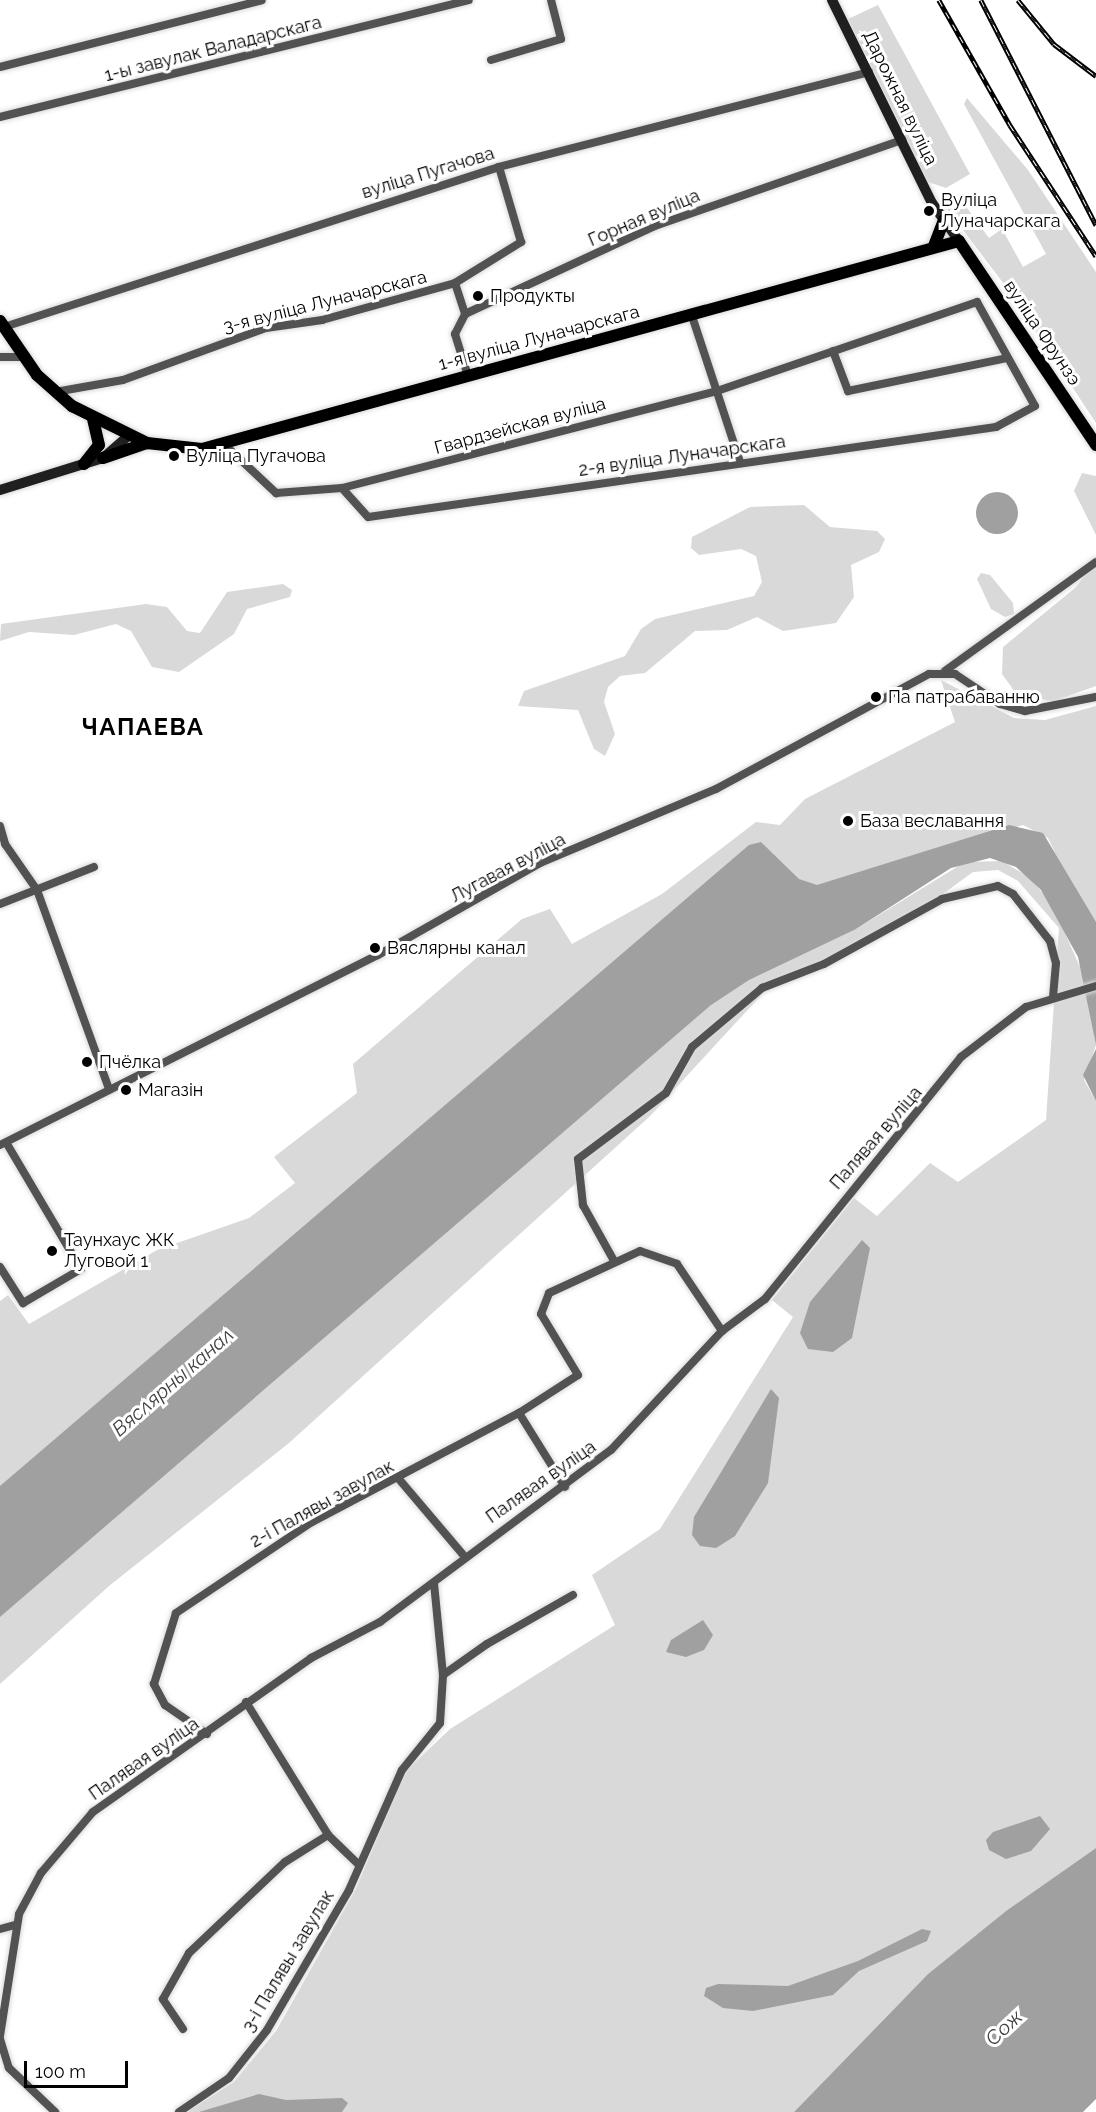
<!DOCTYPE html>
<html>
<head>
<meta charset="utf-8">
<style>
	body { margin:0 }
	#map { position:relative; width:1096px; height:2112px; overflow:hidden; background:#fff; font-family:Raleway,sans-serif }
	div>[style] { position:absolute }
	[style*='--x'] { left:calc(var(--x)*1px); top:calc(var(--y)*1px); width:calc(var(--w)*1px); rotate:calc(var(--a)*1deg) }
	.green>* { inset:0; background:#d9d9d9 }
	.water>* { inset:0; background:#a0a0a0 }
	.round { border-radius:50% }
	.roads { filter:drop-shadow(0 0 2px #dbdbdb) drop-shadow(0 0 2px #dbdbdb) }
	.street>* { height:8px; margin:-4px; padding:0 4px; transform-origin:4px; border-radius:4px; background:#525252 }
	.secondary>* { height:10px; margin:-5px; padding:0 5px; transform-origin:5px; border-radius:5px; background:#1f1f1f }
	.primary>* { height:12px; margin:-6px; padding:0 6px; transform-origin:6px; border-radius:6px; background:#000 }
	.rail>* { height:4.5px; margin-top:-2.25px; transform-origin:0; background:repeating-linear-gradient(90deg,#fff 0 7px,#000 0 14px); box-sizing:border-box; border-block:2px solid #000 }
	.dots>* { width:16px; height:16px; translate:-50% -50%; box-sizing:border-box; border:3px solid #fff; border-radius:50% }
	span { translate:-50% -50%; white-space:nowrap; text-align:center; line-height:1.15; -webkit-text-stroke:6px #fff; paint-order:stroke }
	.street-label { font-size:18px; color:#000 }
	.poi-label { font-size:18px; color:#000 }
	.left { translate:0 -50%; text-align:left }
	.water-label { font-size:20px; color:#414141; font-style:italic }
	.district-label { font-size:24px; color:#000; font-weight:700; letter-spacing:1.5px }
	.scale { position:absolute; left:24px; top:2061px; width:104px; height:27px; box-sizing:border-box; border:3px solid #000; border-top:0; padding-left:8px; font-size:18px; line-height:21px; white-space:nowrap; color:#000; -webkit-text-stroke:4px #fff; paint-order:stroke }
</style>
</head>
<body>
<div id="map">
	<div class="green">
		<div style="clip-path:polygon(878px 5px,970px 174px,946px 188px,928px 182px,848px 19px)"></div>
		<div style="clip-path:polygon(967px 98px,1028px 170px,1096px 272px,1096px 423px,1007px 288px,947px 209px,947px 196px,957px 194px,989px 238px,1002px 229px,1023px 267px,1046px 254px,964px 104px)"></div>
		<div style="clip-path:polygon(1082px 473px,1096px 476px,1096px 535px,1074px 491px)"></div>
		<div style="clip-path:polygon(804px 505px,830px 527px,877px 531px,885px 539px,879px 552px,851px 565px,854px 597px,836px 623px,783px 631px,757px 617px,727px 630px,695px 631px,645px 673px,620px 676px,608px 687px,604px 702px,615px 734px,605px 756px,594px 749px,578px 710px,518px 706px,524px 691px,625px 656px,641px 629px,655px 619px,754px 596px,762px 582px,756px 556px,741px 549px,699px 555px,691px 548px,692px 537px,750px 507px)"></div>
		<div style="clip-path:polygon(1096px 561px,1096px 686px,1054px 701px,1018px 696px,1002px 674px,1003px 647px,1075px 588px)"></div>
		<div style="clip-path:polygon(981px 573px,990px 575px,1013px 603px,1014px 614px,1005px 617px,991px 609px,977px 579px)"></div>
		<div style="clip-path:polygon(283px 584px,292px 590px,290px 597px,247px 609px,234px 634px,179px 672px,152px 667px,131px 631px,116px 624px,74px 635px,29px 632px,0 641px,1px 624px,146px 604px,167px 607px,187px 631px,200px 633px,227px 592px)"></div>
		<div style="clip-path:polygon(941px 680px,1014px 718px,1045px 720px,1096px 706px,1096px 922px,1072px 889px,1048px 838px,1023px 825px,823px 884px,856px 929px,965px 862px,1002px 861px,1029px 877px,1052px 904px,1084px 976px,1096px 1045px,1084px 1080px,1096px 1101px,1096px 1848px,1006px 1911px,928px 1974px,794px 2112px,187px 2112px,234px 2082px,276px 2031px,356px 1889px,405px 1772px,450px 1729px,615px 1625px,592px 1575px,660px 1529px,793px 1317px,772px 1300px,854px 1198px,877px 1216px,930px 1163px,958px 1182px,1046px 1120px,1059px 928px,1018px 881px,998px 870px,973px 872px,892px 931px,765px 991px,649px 1117px,289px 1443px,109px 1586px,0 1684px,0 1301px,8px 1295px,29px 1324px,157px 1250px,249px 1218px,295px 1183px,274px 1157px,357px 1093px,353px 1064px,522px 919px,550px 909px,572px 944px,662px 894px,756px 822px,780px 825px,805px 799px,955px 722px)"></div>
	</div>
	<div class="water">
		<div class="round" style="left:976px;top:492px;width:42px;height:42px"></div>
		<div style="clip-path:polygon(1009px 825px,1043px 833px,1096px 922px,1096px 1045px,1078px 957px,1041px 890px,1016px 867px,990px 858px,951px 868px,856px 929px,749px 980px,711px 1005px,0 1617px,0 1486px,749px 845px,761px 842px,799px 879px,817px 885px)"></div>
		<div style="clip-path:polygon(1096px 1049px,1096px 1101px,1083px 1075px)"></div>
		<div style="clip-path:polygon(862px 1240px,870px 1248px,852px 1338px,833px 1352px,808px 1349px,800px 1333px,810px 1302px)"></div>
		<div style="clip-path:polygon(771px 1389px,779px 1398px,768px 1483px,735px 1536px,716px 1548px,700px 1546px,692px 1535px,694px 1517px)"></div>
		<div style="clip-path:polygon(703px 1620px,713px 1635px,704px 1650px,686px 1657px,666px 1652px,671px 1640px)"></div>
		<div style="clip-path:polygon(1040px 1816px,1050px 1829px,1031px 1851px,1006px 1859px,989px 1850px,986px 1840px,993px 1832px)"></div>
		<div style="clip-path:polygon(1096px 1848px,1096px 2099px,1083px 2112px,794px 2112px,928px 1974px,1006px 1911px)"></div>
		<div style="clip-path:polygon(922px 1929px,931px 1931px,927px 1941px,859px 1971px,833px 1995px,753px 2011px,723px 2008px,704px 1996px,706px 1988px,718px 1984px,788px 1986px,858px 1961px)"></div>
		<div style="clip-path:polygon(259px 2094px,286px 2100px,342px 2098px,348px 2103px,342px 2112px,199px 2112px)"></div>
	</div>
	<div class="roads">
		<div class="street">
			<div style="--x:491;--y:60;--w:73;--a:-16.7"></div>
			<div style="--x:561;--y:39;--w:40;--a:-104.4"></div>
			<div style="--x:0;--y:67;--w:270;--a:-14.3"></div>
			<div style="--x:0;--y:117;--w:483;--a:-14"></div>
			<div style="--x:455;--y:283;--w:33;--a:72"></div>
			<div style="--x:692;--y:316;--w:154;--a:71.8"></div>
			<div style="--x:4;--y:327;--w:520;--a:-17.91"></div>
			<div style="--x:499;--y:167;--w:382;--a:-14.4"></div>
			<div style="--x:833;--y:351;--w:43;--a:69.4"></div>
			<div style="--x:848;--y:391;--w:162;--a:-11.7"></div>
			<div style="--x:0;--y:357;--w:23;--a:0"></div>
			<div style="--x:468;--y:376;--w:44;--a:-107.2"></div>
			<div style="--x:455;--y:334;--w:22;--a:-63"></div>
			<div style="--x:465;--y:314;--w:209;--a:-24.9"></div>
			<div style="--x:655;--y:226;--w:262;--a:-19.2"></div>
			<div style="--x:55;--y:392;--w:69;--a:-10"></div>
			<div style="--x:123;--y:380;--w:152;--a:-20"></div>
			<div style="--x:266;--y:328;--w:57;--a:-8.1"></div>
			<div style="--x:322;--y:320;--w:138;--a:-15.5"></div>
			<div style="--x:455;--y:283;--w:78;--a:-31.8"></div>
			<div style="--x:521;--y:242;--w:78;--a:-106.3"></div>
			<div style="--x:226;--y:446;--w:69;--a:43.2"></div>
			<div style="--x:276;--y:493;--w:66;--a:-4.3"></div>
			<div style="--x:342;--y:488;--w:387;--a:-14.5"></div>
			<div style="--x:717;--y:391;--w:275;--a:-18.9"></div>
			<div style="--x:977;--y:302;--w:119;--a:60.9"></div>
			<div style="--x:1035;--y:406;--w:44;--a:151.7"></div>
			<div style="--x:996;--y:427;--w:634;--a:171.84"></div>
			<div style="--x:368;--y:517;--w:39;--a:-132"></div>
			<div style="--x:945;--y:671;--w:186;--a:-35.8"></div>
			<div style="--x:0;--y:826;--w:19;--a:74"></div>
			<div style="--x:5;--y:844;--w:56;--a:55.2"></div>
			<div style="--x:37;--y:890;--w:212;--a:70.1"></div>
			<div style="--x:0;--y:904;--w:101;--a:-21.5"></div>
			<div style="--x:0;--y:1145;--w:423;--a:-26.7"></div>
			<div style="--x:378;--y:955;--w:186;--a:-29.6"></div>
			<div style="--x:540;--y:863;--w:191;--a:-22.8"></div>
			<div style="--x:716;--y:789;--w:242;--a:-28.4"></div>
			<div style="--x:929;--y:674;--w:26;--a:0"></div>
			<div style="--x:955;--y:674;--w:54;--a:33.7"></div>
			<div style="--x:1000;--y:704;--w:26;--a:16"></div>
			<div style="--x:1025;--y:711;--w:72;--a:-11.2"></div>
			<div style="--x:613;--y:1259;--w:62;--a:-119.1"></div>
			<div style="--x:583;--y:1205;--w:46;--a:-96.2"></div>
			<div style="--x:578;--y:1159;--w:110;--a:-36.9"></div>
			<div style="--x:666;--y:1093;--w:53;--a:-60.5"></div>
			<div style="--x:692;--y:1047;--w:92;--a:-40.1"></div>
			<div style="--x:762;--y:988;--w:66;--a:-21.2"></div>
			<div style="--x:824;--y:964;--w:135;--a:-28.8"></div>
			<div style="--x:942;--y:899;--w:57;--a:-13.1"></div>
			<div style="--x:998;--y:886;--w:17;--a:28"></div>
			<div style="--x:1013;--y:894;--w:60;--a:51.8"></div>
			<div style="--x:1050;--y:941;--w:23;--a:75"></div>
			<div style="--x:1056;--y:963;--w:33;--a:95"></div>
			<div style="--x:0;--y:1267;--w:43;--a:57.4"></div>
			<div style="--x:23;--y:1303;--w:67;--a:-30.4"></div>
			<div style="--x:81;--y:1269;--w:147;--a:-120.6"></div>
			<div style="--x:519;--y:1413;--w:87;--a:58.1"></div>
			<div style="--x:398;--y:1478;--w:104;--a:49.7"></div>
			<div style="--x:443;--y:1675;--w:54;--a:-35.2"></div>
			<div style="--x:487;--y:1644;--w:99;--a:-29.7"></div>
			<div style="--x:246;--y:1702;--w:156;--a:58.3"></div>
			<div style="--x:328;--y:1835;--w:42;--a:44"></div>
			<div style="--x:207;--y:1734;--w:51;--a:-145.4"></div>
			<div style="--x:165;--y:1705;--w:24;--a:-118"></div>
			<div style="--x:154;--y:1684;--w:74;--a:-72.8"></div>
			<div style="--x:176;--y:1613;--w:164;--a:-33.8"></div>
			<div style="--x:312;--y:1522;--w:234;--a:-27.8"></div>
			<div style="--x:519;--y:1413;--w:70;--a:-32.8"></div>
			<div style="--x:578;--y:1375;--w:71;--a:-121.2"></div>
			<div style="--x:541;--y:1314;--w:22;--a:-69"></div>
			<div style="--x:549;--y:1293;--w:100;--a:-24.8"></div>
			<div style="--x:640;--y:1251;--w:39;--a:19"></div>
			<div style="--x:677;--y:1264;--w:81;--a:56.1"></div>
			<div style="--x:0;--y:1929;--w:16;--a:-15"></div>
			<div style="--x:183;--y:2029;--w:36;--a:-124"></div>
			<div style="--x:163;--y:1999;--w:53;--a:-60.5"></div>
			<div style="--x:189;--y:1953;--w:132;--a:-43.5"></div>
			<div style="--x:285;--y:1862;--w:51;--a:-32.1"></div>
			<div style="--x:0;--y:2036;--w:123;--a:-81.1"></div>
			<div style="--x:19;--y:1914;--w:47;--a:-61.8"></div>
			<div style="--x:41;--y:1873;--w:80;--a:-49.6"></div>
			<div style="--x:93;--y:1812;--w:267;--a:-35.2"></div>
			<div style="--x:311;--y:1658;--w:78;--a:-27.6"></div>
			<div style="--x:380;--y:1622;--w:288;--a:-36.7"></div>
			<div style="--x:611;--y:1450;--w:163;--a:-47"></div>
			<div style="--x:722;--y:1331;--w:54;--a:-36.7"></div>
			<div style="--x:765;--y:1299;--w:311;--a:-51"></div>
			<div style="--x:961;--y:1057;--w:82;--a:-37.6"></div>
			<div style="--x:1026;--y:1007;--w:73;--a:-16.7"></div>
			<div style="--x:0;--y:2039;--w:30;--a:73"></div>
			<div style="--x:9;--y:2068;--w:64;--a:43.7"></div>
			<div style="--x:179;--y:2112;--w:60;--a:-34.2"></div>
			<div style="--x:229;--y:2078;--w:61;--a:-51.6"></div>
			<div style="--x:267;--y:2030;--w:162;--a:-59.6"></div>
			<div style="--x:349;--y:1890;--w:131;--a:-66.2"></div>
			<div style="--x:402;--y:1770;--w:60;--a:-51"></div>
			<div style="--x:440;--y:1723;--w:48;--a:-86.4"></div>
			<div style="--x:443;--y:1675;--w:92;--a:-95.6"></div>
		</div>
		<div class="secondary">
			<div style="--x:832;--y:0;--w:226;--a:63.8"></div>
			<div style="--x:932;--y:203;--w:47;--a:54.6"></div>
			<div style="--x:0;--y:490;--w:108;--a:-17.3"></div>
			<div style="--x:103;--y:458;--w:33;--a:-41"></div>
		</div>
		<div class="primary">
			<div style="--x:934;--y:246;--w:28;--a:-69"></div>
			<div style="--x:0;--y:321;--w:65;--a:55.6"></div>
			<div style="--x:37;--y:375;--w:47;--a:41.5"></div>
			<div style="--x:72;--y:406;--w:84;--a:26.3"></div>
			<div style="--x:147;--y:443;--w:55;--a:6.2"></div>
			<div style="--x:202;--y:449;--w:785;--a:-15.36"></div>
			<div style="--x:959;--y:241;--w:246;--a:56.1"></div>
			<div style="--x:103;--y:458;--w:46;--a:-18.8"></div>
			<div style="--x:84;--y:464;--w:24;--a:-52"></div>
			<div style="--x:99;--y:445;--w:26;--a:-103"></div>
		</div>
	</div>
	<div class="rail">
		<div style="--x:939;--y:0;--w:144;--a:60.4"></div>
		<div style="--x:1010;--y:125;--w:157;--a:56.7"></div>
		<div style="--x:981;--y:0;--w:253;--a:62.9"></div>
		<div style="--x:1018;--y:0;--w:57;--a:50.7"></div>
		<div style="--x:1054;--y:44;--w:53;--a:37.3"></div>
	</div>
	<div class="dots">
		<div style="left:929px;top:211px;background:#000"></div>
		<div style="left:478px;top:296px;background:#000"></div>
		<div style="left:174px;top:456px;background:#000"></div>
		<div style="left:876px;top:697px;background:#000"></div>
		<div style="left:848px;top:821px;background:#000"></div>
		<div style="left:375px;top:948px;background:#000"></div>
		<div style="left:87px;top:1062px;background:#000"></div>
		<div style="left:126px;top:1090px;background:#000"></div>
		<div style="left:52px;top:1251px;background:#000"></div>
	</div>
	<div class="street-label">
		<span style="left:213px;top:49px;rotate:-14deg">1-ы завулак Валадарскага</span>
		<span style="left:900px;top:98px;rotate:64deg">Дарожная вуліца</span>
		<span style="left:428px;top:173px;rotate:-17deg">вуліца Пугачова</span>
		<span style="left:644px;top:218px;rotate:-23deg">Горная вуліца</span>
		<span style="left:325px;top:302px;rotate:-14deg">3-я вуліца Луначарскага</span>
		<span style="left:1042px;top:333px;rotate:56deg">вуліца Фрунзэ</span>
		<span style="left:539px;top:338px;rotate:-15deg">1-я вуліца Луначарскага</span>
		<span style="left:520px;top:426px;rotate:-15deg">Гвардзейская вуліца</span>
		<span style="left:682px;top:456px;rotate:-8deg">2-я вуліца Луначарскага</span>
		<span style="left:508px;top:868px;rotate:-28deg">Лугавая вуліца</span>
		<span style="left:876px;top:1138px;rotate:-49deg">Палявая вуліца</span>
		<span style="left:541px;top:1482px;rotate:-35deg">Палявая вуліца</span>
		<span style="left:322px;top:1504px;rotate:-29deg">2-і Палявы завулак</span>
		<span style="left:144px;top:1759px;rotate:-35deg">Палявая вуліца</span>
		<span style="left:288px;top:1961px;rotate:-59deg">3-і Палявы завулак</span>
	</div>
	<div class="poi-label">
		<span class="left" style="left:941px;top:211px">Вуліца<br>Луначарскага</span>
		<span class="left" style="left:490px;top:296px">Продукты</span>
		<span class="left" style="left:186px;top:456px">Вуліца Пугачова</span>
		<span class="left" style="left:888px;top:697px">Па патрабаванню</span>
		<span class="left" style="left:860px;top:821px">База веславання</span>
		<span class="left" style="left:387px;top:948px">Вяслярны канал</span>
		<span class="left" style="left:99px;top:1062px">Пчёлка</span>
		<span class="left" style="left:138px;top:1090px">Магазін</span>
		<span class="left" style="left:64px;top:1251px">Таунхаус ЖК<br>Луговой 1</span>
	</div>
	<div class="water-label">
		<span style="left:173px;top:1382px;rotate:-41deg">Вяслярны канал</span>
		<span style="left:1004px;top:2028px;rotate:-43deg">Сож</span>
	</div>
	<div class="district-label">
		<span style="left:143px;top:727px">ЧАПАЕВА</span>
	</div>
	<div class="scale">100 m</div>
</div>
</body>
</html>
